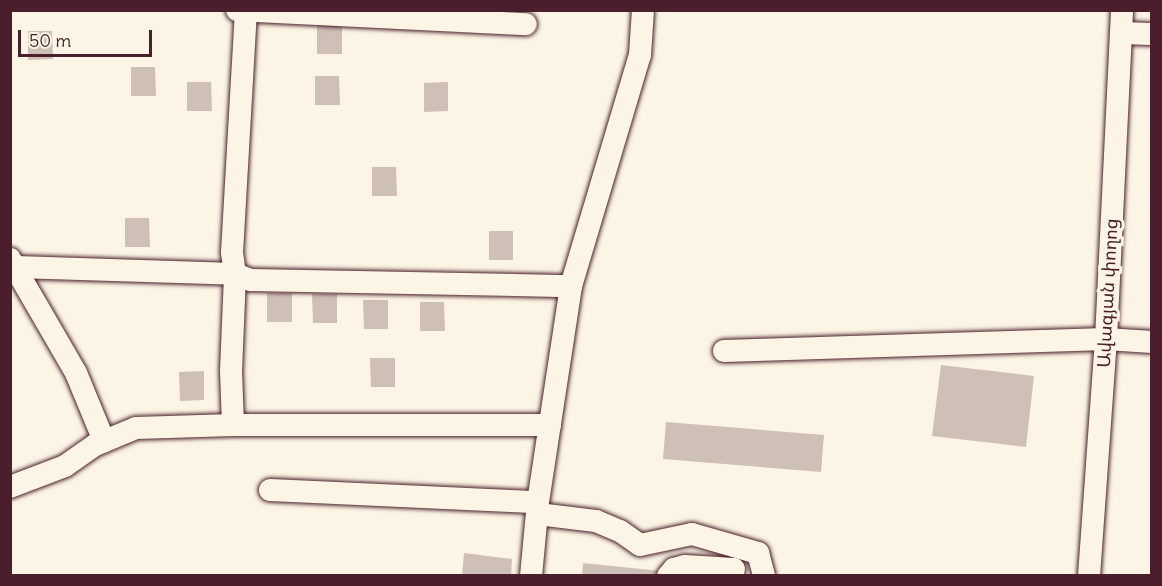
<!DOCTYPE html>
<html>
<head>
<meta charset="utf-8">
<style>
	body { margin:0 }
	#map { position:relative; width:1162px; height:586px; overflow:hidden; background:#fcf5e5; font-family:Delius,"Noto Sans Armenian",sans-serif }
	div>[style] { position:absolute }
	[style*='--x'] { left:calc(var(--x)*1px); top:calc(var(--y)*1px); width:calc(var(--w)*1px); rotate:calc(var(--a)*1deg) }
	.building>* { inset:0; background:#cfc0b7 }
	.roads { filter:drop-shadow(0 0 2px #4a1f2b) drop-shadow(0 0 2px #4a1f2b) }
	.minor>* { height:22px; margin:-11px; padding:0 11px; transform-origin:11px; border-radius:11px; background:#fcf5e5 }
	span { translate:-50% -50%; white-space:nowrap; text-align:center; line-height:1.15; -webkit-text-stroke:6px #fcf5e5; paint-order:stroke }
	.street-label { font-size:18px; color:#4a1f2b }
	.frame { position:absolute; inset:0; border:12px solid #4a1f2b; pointer-events:none }
	.scale { position:absolute; left:18px; top:30px; width:134px; height:27px; box-sizing:border-box; border:3px solid #4a1f2b; border-top:0; padding-left:8px; font-size:18px; line-height:21px; white-space:nowrap; color:#4a1f2b; -webkit-text-stroke:4px #fcf5e5; paint-order:stroke }
</style>
</head>
<body>
<div id="map">
	<div class="building">
		<div style="clip-path:polygon(317px 25px,342px 25px,342px 54px,317px 54px)"></div>
		<div style="clip-path:polygon(28px 31px,52px 31px,53px 59px,28px 60px)"></div>
		<div style="clip-path:polygon(131px 67px,155px 67px,156px 96px,131px 96px)"></div>
		<div style="clip-path:polygon(315px 76px,339px 76px,340px 105px,315px 105px)"></div>
		<div style="clip-path:polygon(187px 82px,211px 82px,212px 111px,187px 111px)"></div>
		<div style="clip-path:polygon(448px 82px,448px 111px,424px 112px,424px 83px)"></div>
		<div style="clip-path:polygon(372px 167px,396px 167px,397px 196px,372px 196px)"></div>
		<div style="clip-path:polygon(125px 218px,149px 218px,150px 247px,125px 247px)"></div>
		<div style="clip-path:polygon(489px 231px,513px 231px,513px 260px,489px 260px)"></div>
		<div style="clip-path:polygon(267px 293px,292px 293px,292px 322px,267px 322px)"></div>
		<div style="clip-path:polygon(312px 294px,337px 294px,337px 323px,313px 323px)"></div>
		<div style="clip-path:polygon(363px 300px,388px 300px,388px 329px,364px 329px)"></div>
		<div style="clip-path:polygon(420px 302px,444px 302px,445px 331px,420px 331px)"></div>
		<div style="clip-path:polygon(370px 358px,395px 358px,395px 387px,371px 387px)"></div>
		<div style="clip-path:polygon(941px 365px,1034px 376px,1026px 447px,932px 436px)"></div>
		<div style="clip-path:polygon(204px 371px,204px 400px,180px 401px,179px 372px)"></div>
		<div style="clip-path:polygon(666px 422px,824px 435px,821px 472px,663px 459px)"></div>
		<div style="clip-path:polygon(464px 553px,512px 559px,511px 576px,462px 576px)"></div>
		<div style="clip-path:polygon(583px 563px,661px 571px,661px 576px,582px 576px)"></div>
	</div>
	<div class="roads">
		<div class="minor">
			<div style="--x:237;--y:10;--w:289;--a:2.8"></div>
			<div style="--x:1121;--y:33;--w:31;--a:2"></div>
			<div style="--x:10;--y:259;--w:132;--a:59.9"></div>
			<div style="--x:76;--y:373;--w:74;--a:67.6"></div>
			<div style="--x:16;--y:267;--w:219;--a:1.8"></div>
			<div style="--x:235;--y:274;--w:17;--a:21"></div>
			<div style="--x:251;--y:280;--w:320;--a:1.1"></div>
			<div style="--x:724;--y:351;--w:382;--a:-1.8"></div>
			<div style="--x:1106;--y:339;--w:46;--a:3.7"></div>
			<div style="--x:233;--y:425;--w:317;--a:0"></div>
			<div style="--x:10;--y:487;--w:59;--a:-20.9"></div>
			<div style="--x:65;--y:466;--w:37;--a:-35"></div>
			<div style="--x:95;--y:445;--w:44;--a:-22.5"></div>
			<div style="--x:136;--y:428;--w:97;--a:-1.8"></div>
			<div style="--x:233;--y:425;--w:54;--a:-92.1"></div>
			<div style="--x:231;--y:371;--w:97;--a:-87.6"></div>
			<div style="--x:235;--y:274;--w:21;--a:-98"></div>
			<div style="--x:232;--y:253;--w:243;--a:-86.7"></div>
			<div style="--x:270;--y:490;--w:268;--a:2.6"></div>
			<div style="--x:538;--y:514;--w:58;--a:6.9"></div>
			<div style="--x:596;--y:521;--w:26;--a:23"></div>
			<div style="--x:620;--y:531;--w:24;--a:35"></div>
			<div style="--x:640;--y:545;--w:53;--a:-11.9"></div>
			<div style="--x:692;--y:534;--w:69;--a:16.1"></div>
			<div style="--x:758;--y:553;--w:24;--a:75"></div>
			<div style="--x:531;--y:576;--w:74;--a:-84.6"></div>
			<div style="--x:538;--y:502;--w:219;--a:-81.3"></div>
			<div style="--x:571;--y:286;--w:241;--a:-73.4"></div>
			<div style="--x:640;--y:55;--w:45;--a:-86.2"></div>
			<div style="--x:668;--y:576;--w:9;--a:-49"></div>
			<div style="--x:674;--y:569;--w:11;--a:-15"></div>
			<div style="--x:685;--y:566;--w:49;--a:3.5"></div>
			<div style="--x:1089;--y:576;--w:238;--a:-85.9"></div>
			<div style="--x:1106;--y:339;--w:329;--a:-87.2"></div>
		</div>
	</div>
	<div class="street-label">
		<span style="left:1108px;top:293px;rotate:-87deg">Ավագյան փողոց</span>
	</div>
	<div class="frame"></div>
	<div class="scale">50 m</div>
</div>
</body>
</html>
